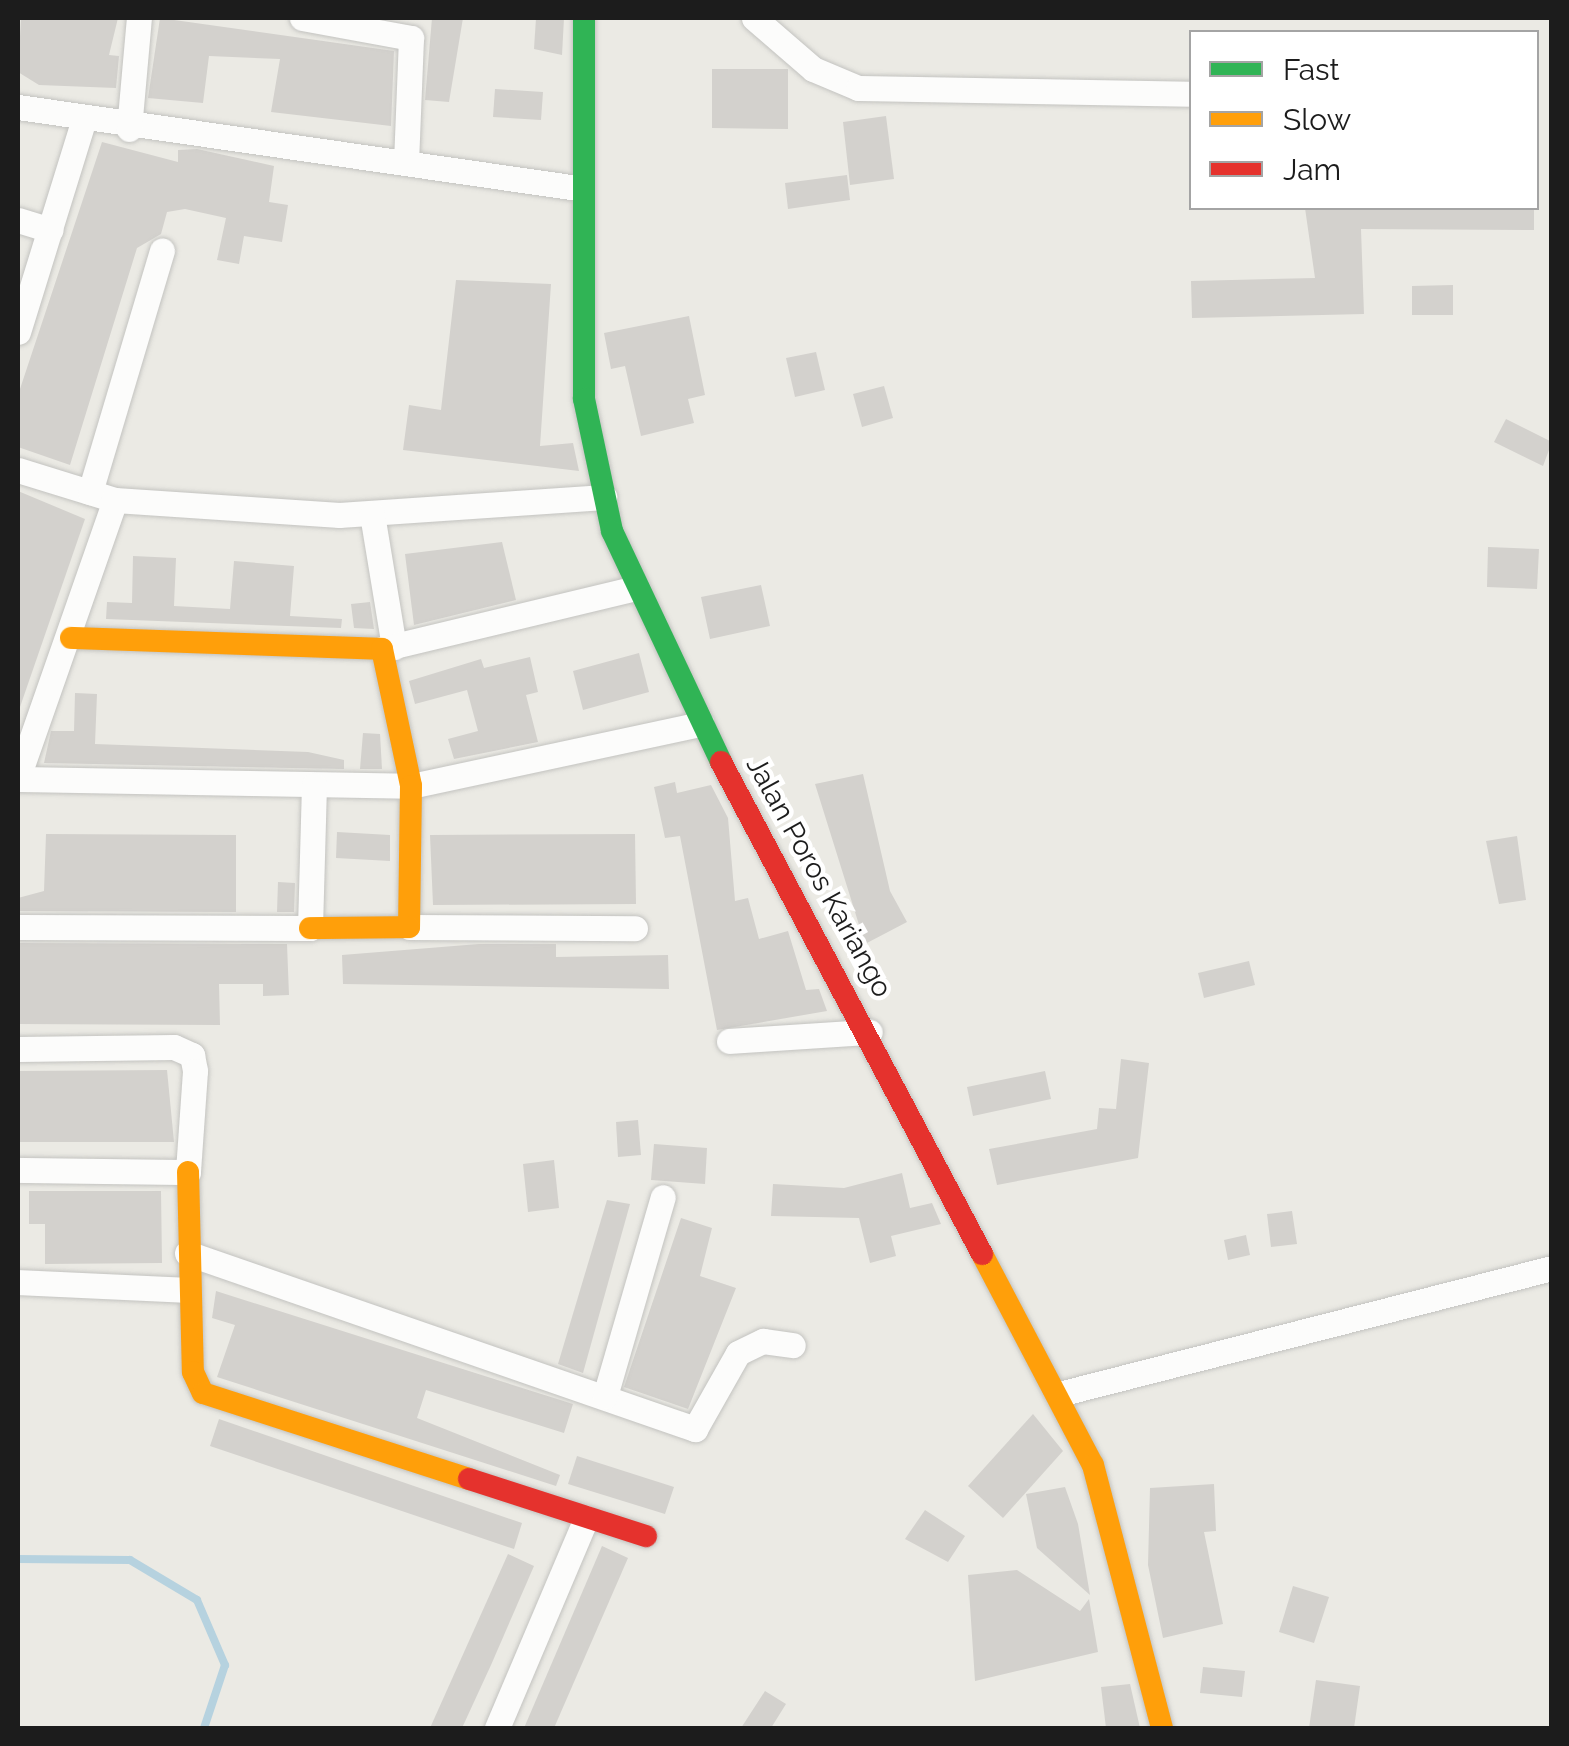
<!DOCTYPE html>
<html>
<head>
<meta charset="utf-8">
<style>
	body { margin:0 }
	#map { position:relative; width:1569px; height:1746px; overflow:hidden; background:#ebeae4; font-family:Raleway,sans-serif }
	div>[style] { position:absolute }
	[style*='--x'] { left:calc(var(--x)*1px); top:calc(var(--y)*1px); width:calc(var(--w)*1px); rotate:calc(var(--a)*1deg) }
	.stream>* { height:8px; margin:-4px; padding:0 4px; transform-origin:4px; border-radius:4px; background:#b6d2df }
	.building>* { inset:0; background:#d3d1cd }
	.roads { filter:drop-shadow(0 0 2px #c3c3c0) drop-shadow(0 0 2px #c3c3c0) }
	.street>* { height:25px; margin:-12.5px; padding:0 12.5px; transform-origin:12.5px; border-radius:12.5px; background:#fcfcfb }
	.fast>* { height:22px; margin:-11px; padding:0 11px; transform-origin:11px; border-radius:11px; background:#30b455 }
	.slow>* { height:22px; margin:-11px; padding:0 11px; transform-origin:11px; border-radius:11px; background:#ff9f0a }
	.jam>* { height:22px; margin:-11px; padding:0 11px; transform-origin:11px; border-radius:11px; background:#e5322d }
	span { translate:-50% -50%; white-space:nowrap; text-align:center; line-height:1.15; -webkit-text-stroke:9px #fff; paint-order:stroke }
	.street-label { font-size:28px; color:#1c1c1c }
	.frame { position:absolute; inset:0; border:20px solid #1c1c1c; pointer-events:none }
	.legend { position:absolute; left:1189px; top:30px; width:350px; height:180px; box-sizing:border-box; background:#fff; border:2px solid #a4a4a4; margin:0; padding:12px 18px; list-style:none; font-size:30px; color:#1c1c1c }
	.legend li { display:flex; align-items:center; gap:20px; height:50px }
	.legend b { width:50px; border:2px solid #a4a4a4 }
</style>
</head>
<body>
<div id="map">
	<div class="stream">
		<div style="--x:18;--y:1559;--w:112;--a:0.5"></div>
		<div style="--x:130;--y:1560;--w:78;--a:30.8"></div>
		<div style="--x:197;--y:1600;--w:71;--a:66.7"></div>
		<div style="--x:225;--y:1665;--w:66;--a:108.4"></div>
	</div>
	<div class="building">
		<div style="clip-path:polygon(21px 18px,118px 18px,109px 55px,119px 56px,116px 88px,39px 85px,18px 72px)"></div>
		<div style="clip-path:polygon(160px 18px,394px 51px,391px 126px,271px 112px,280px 59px,209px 56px,203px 103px,148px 98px)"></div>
		<div style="clip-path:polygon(432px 18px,463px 18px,449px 102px,425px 100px)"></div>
		<div style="clip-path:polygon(536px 18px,564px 18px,562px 55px,534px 49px)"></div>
		<div style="clip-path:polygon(712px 69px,788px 69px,788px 129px,712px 128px)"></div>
		<div style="clip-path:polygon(495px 89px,543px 92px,541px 120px,493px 117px)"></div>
		<div style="clip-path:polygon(886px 116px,894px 179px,850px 185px,843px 122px)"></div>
		<div style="clip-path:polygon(102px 142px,178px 162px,178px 150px,197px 149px,274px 166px,269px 202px,288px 205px,282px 242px,244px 236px,239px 264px,217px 260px,226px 218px,185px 209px,167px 212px,161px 234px,137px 248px,70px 465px,18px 447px,18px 395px)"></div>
		<div style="clip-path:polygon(847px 175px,850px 200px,788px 209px,785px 183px)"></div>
		<div style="clip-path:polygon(1305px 208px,1534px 208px,1534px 230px,1361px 229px,1364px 314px,1192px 318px,1191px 281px,1315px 278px)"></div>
		<div style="clip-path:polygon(456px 280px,551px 284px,540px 446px,573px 443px,579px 471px,403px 450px,409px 405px,441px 410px)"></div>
		<div style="clip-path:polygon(1453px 285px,1453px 315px,1412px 315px,1412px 286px)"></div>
		<div style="clip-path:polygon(689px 316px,705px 395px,688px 399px,694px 423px,641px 436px,625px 366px,611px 369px,604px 333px)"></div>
		<div style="clip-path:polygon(816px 352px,825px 390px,795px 397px,786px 358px)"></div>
		<div style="clip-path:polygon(884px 386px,893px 418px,862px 427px,853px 394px)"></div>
		<div style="clip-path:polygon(1506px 419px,1552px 442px,1543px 466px,1494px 442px)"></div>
		<div style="clip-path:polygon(18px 491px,85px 519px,20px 707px,18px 707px)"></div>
		<div style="clip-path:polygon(502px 542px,516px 600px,414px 625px,405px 554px)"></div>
		<div style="clip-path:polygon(1488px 547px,1539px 549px,1537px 589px,1487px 587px)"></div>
		<div style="clip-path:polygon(133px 556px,176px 558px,174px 606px,230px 609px,234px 561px,294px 566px,290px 616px,342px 619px,341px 628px,106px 619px,107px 602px,132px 603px)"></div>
		<div style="clip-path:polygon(761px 585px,770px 626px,710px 639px,701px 597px)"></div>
		<div style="clip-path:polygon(370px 602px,374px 629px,354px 628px,351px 604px)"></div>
		<div style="clip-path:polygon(639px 653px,649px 692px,583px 710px,573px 671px)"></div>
		<div style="clip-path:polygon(530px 657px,538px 692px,526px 695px,538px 742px,454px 759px,448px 739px,478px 731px,467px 690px,415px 704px,409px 681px,481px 659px,484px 668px)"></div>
		<div style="clip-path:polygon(75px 693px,97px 694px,95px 744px,308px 752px,344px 760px,344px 769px,44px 763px,51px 731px,74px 731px)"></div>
		<div style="clip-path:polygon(363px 733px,380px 734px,382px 769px,360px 769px)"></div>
		<div style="clip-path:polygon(863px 774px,890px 891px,907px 922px,865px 944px,815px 784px)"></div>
		<div style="clip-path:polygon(675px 782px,677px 793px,711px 785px,728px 818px,735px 901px,748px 898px,759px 939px,788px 931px,806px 990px,819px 989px,827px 1011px,717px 1030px,680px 836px,665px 838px,654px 787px)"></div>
		<div style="clip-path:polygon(337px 832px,390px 835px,390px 861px,336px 858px)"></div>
		<div style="clip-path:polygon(46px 834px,236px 835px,236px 912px,18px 911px,18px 898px,44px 891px)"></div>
		<div style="clip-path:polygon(635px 834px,636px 904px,433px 905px,430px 835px)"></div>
		<div style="clip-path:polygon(1517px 836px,1526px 900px,1499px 904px,1486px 841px)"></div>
		<div style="clip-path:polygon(278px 882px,295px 883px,294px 912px,277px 912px)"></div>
		<div style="clip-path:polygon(18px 943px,287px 944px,289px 995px,263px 996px,263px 984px,219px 984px,220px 1025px,18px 1024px)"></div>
		<div style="clip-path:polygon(479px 944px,556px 944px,556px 957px,668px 955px,669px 989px,343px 984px,342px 955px)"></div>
		<div style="clip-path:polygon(1249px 961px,1255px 985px,1204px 998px,1198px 973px)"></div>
		<div style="clip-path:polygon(1121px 1059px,1149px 1063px,1138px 1158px,997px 1185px,989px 1149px,1097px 1129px,1099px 1108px,1116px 1109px)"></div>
		<div style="clip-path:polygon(167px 1070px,174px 1142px,18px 1142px,18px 1071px)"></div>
		<div style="clip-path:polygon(1045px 1071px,1051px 1099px,973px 1116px,967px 1087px)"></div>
		<div style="clip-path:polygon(638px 1120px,641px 1155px,618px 1157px,616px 1122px)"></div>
		<div style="clip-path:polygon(654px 1144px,707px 1148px,705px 1184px,651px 1180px)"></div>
		<div style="clip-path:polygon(554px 1160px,559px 1208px,528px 1212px,523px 1164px)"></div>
		<div style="clip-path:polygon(902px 1173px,910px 1208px,932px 1203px,941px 1224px,891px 1236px,896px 1256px,870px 1263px,859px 1218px,771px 1216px,773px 1184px,844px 1188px)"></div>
		<div style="clip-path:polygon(29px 1191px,161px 1191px,162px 1263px,45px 1264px,45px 1224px,29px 1224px)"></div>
		<div style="clip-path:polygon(607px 1200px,630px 1204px,583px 1373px,558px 1364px)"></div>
		<div style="clip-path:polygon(1292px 1211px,1297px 1244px,1271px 1247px,1267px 1214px)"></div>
		<div style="clip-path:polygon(681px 1218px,712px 1228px,700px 1276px,736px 1288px,688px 1409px,624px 1387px)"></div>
		<div style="clip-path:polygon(1246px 1235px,1250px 1255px,1228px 1260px,1224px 1240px)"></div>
		<div style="clip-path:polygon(216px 1291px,573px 1404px,564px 1433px,426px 1390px,417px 1418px,560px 1475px,556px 1486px,217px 1377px,235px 1325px,212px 1318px)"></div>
		<div style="clip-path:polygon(1033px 1414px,1063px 1451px,1003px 1518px,968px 1486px)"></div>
		<div style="clip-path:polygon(219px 1419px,522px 1523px,514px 1549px,210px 1446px)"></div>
		<div style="clip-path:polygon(577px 1456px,674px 1487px,665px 1514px,568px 1484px)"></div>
		<div style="clip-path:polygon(1214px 1484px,1216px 1531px,1204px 1532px,1223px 1624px,1163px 1638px,1148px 1565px,1150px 1488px)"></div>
		<div style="clip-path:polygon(1065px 1487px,1078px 1524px,1090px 1595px,1037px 1548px,1026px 1494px)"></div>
		<div style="clip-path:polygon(925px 1510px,965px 1536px,948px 1562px,905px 1539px)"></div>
		<div style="clip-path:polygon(602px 1546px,628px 1558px,554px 1728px,524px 1728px)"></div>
		<div style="clip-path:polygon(508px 1554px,534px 1566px,491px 1665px,462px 1728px,430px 1728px)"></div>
		<div style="clip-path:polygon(1017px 1570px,1080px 1611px,1089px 1599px,1098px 1652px,975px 1681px,968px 1575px)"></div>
		<div style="clip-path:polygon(1293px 1586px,1329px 1597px,1314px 1643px,1279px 1632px)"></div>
		<div style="clip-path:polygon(1203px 1667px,1245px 1671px,1242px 1697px,1200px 1693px)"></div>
		<div style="clip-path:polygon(1316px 1680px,1360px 1686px,1354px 1728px,1309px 1728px)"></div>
		<div style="clip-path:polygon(1130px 1684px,1140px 1728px,1106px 1728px,1101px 1687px)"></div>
		<div style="clip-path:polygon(765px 1691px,786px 1704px,771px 1728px,741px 1728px)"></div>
	</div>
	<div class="roads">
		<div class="street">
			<div style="--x:302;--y:18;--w:111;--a:10.4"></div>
			<div style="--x:411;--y:38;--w:123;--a:92.3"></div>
			<div style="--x:754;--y:18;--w:78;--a:40.8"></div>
			<div style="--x:813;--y:69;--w:49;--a:22.9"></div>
			<div style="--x:858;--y:88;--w:334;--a:1"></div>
			<div style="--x:18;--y:107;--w:565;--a:8.24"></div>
			<div style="--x:129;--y:129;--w:111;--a:-84.9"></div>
			<div style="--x:18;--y:220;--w:34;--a:17"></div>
			<div style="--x:18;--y:332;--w:220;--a:-72.8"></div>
			<div style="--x:18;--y:470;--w:102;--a:17.2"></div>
			<div style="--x:115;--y:500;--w:293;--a:109.3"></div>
			<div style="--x:90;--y:492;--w:252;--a:-73.4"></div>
			<div style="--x:115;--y:500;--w:225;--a:3.8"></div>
			<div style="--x:339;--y:515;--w:266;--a:-3.9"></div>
			<div style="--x:372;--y:514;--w:135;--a:80.6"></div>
			<div style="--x:382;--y:649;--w:261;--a:-13.5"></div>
			<div style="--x:18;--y:779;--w:393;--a:1"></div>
			<div style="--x:411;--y:786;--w:297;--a:-12.1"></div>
			<div style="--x:18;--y:927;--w:292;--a:0.2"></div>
			<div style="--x:310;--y:928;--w:143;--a:-88.4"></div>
			<div style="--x:409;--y:927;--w:226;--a:0.3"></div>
			<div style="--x:729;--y:1041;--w:141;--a:-3.7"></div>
			<div style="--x:18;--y:1049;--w:156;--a:-0.7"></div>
			<div style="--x:174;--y:1047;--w:20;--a:24"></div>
			<div style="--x:192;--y:1055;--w:16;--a:79"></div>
			<div style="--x:195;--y:1071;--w:101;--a:94"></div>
			<div style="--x:188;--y:1172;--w:170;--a:-179.3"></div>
			<div style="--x:187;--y:1253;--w:538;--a:19.11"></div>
			<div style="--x:695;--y:1429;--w:87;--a:-60.5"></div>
			<div style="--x:738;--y:1353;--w:28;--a:-26"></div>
			<div style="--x:763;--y:1341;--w:30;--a:8"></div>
			<div style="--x:18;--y:1282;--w:170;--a:2.7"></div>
			<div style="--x:1059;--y:1394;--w:509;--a:-14.34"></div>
			<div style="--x:605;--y:1396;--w:207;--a:-73.8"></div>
			<div style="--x:497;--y:1728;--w:228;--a:-67"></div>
		</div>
		<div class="fast">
			<div style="--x:584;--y:18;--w:381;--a:90"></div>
			<div style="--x:584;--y:399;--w:135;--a:78"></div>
			<div style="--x:612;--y:531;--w:255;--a:64.7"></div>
		</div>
		<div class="slow">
			<div style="--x:71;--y:638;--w:311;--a:2"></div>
			<div style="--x:382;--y:649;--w:140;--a:78"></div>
			<div style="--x:411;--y:786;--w:141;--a:90.8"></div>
			<div style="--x:409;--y:927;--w:99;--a:179.4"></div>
			<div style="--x:188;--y:1172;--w:200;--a:88.6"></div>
			<div style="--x:193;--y:1372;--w:23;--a:65"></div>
			<div style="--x:203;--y:1393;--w:280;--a:17.9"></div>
			<div style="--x:982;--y:1254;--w:238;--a:62.3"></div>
			<div style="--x:1093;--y:1465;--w:272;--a:75.3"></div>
		</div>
		<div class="jam">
			<div style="--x:721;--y:762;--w:557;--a:62.05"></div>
			<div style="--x:469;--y:1479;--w:186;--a:17.9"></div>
		</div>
	</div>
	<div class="street-label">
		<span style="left:819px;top:877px;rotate:61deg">Jalan Poros Kariango</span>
	</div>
	<div class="frame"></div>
	<ul class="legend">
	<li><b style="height:12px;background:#30b455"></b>Fast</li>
	<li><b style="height:12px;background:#ff9f0a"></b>Slow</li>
	<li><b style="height:12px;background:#e5322d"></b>Jam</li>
	</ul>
</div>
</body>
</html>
